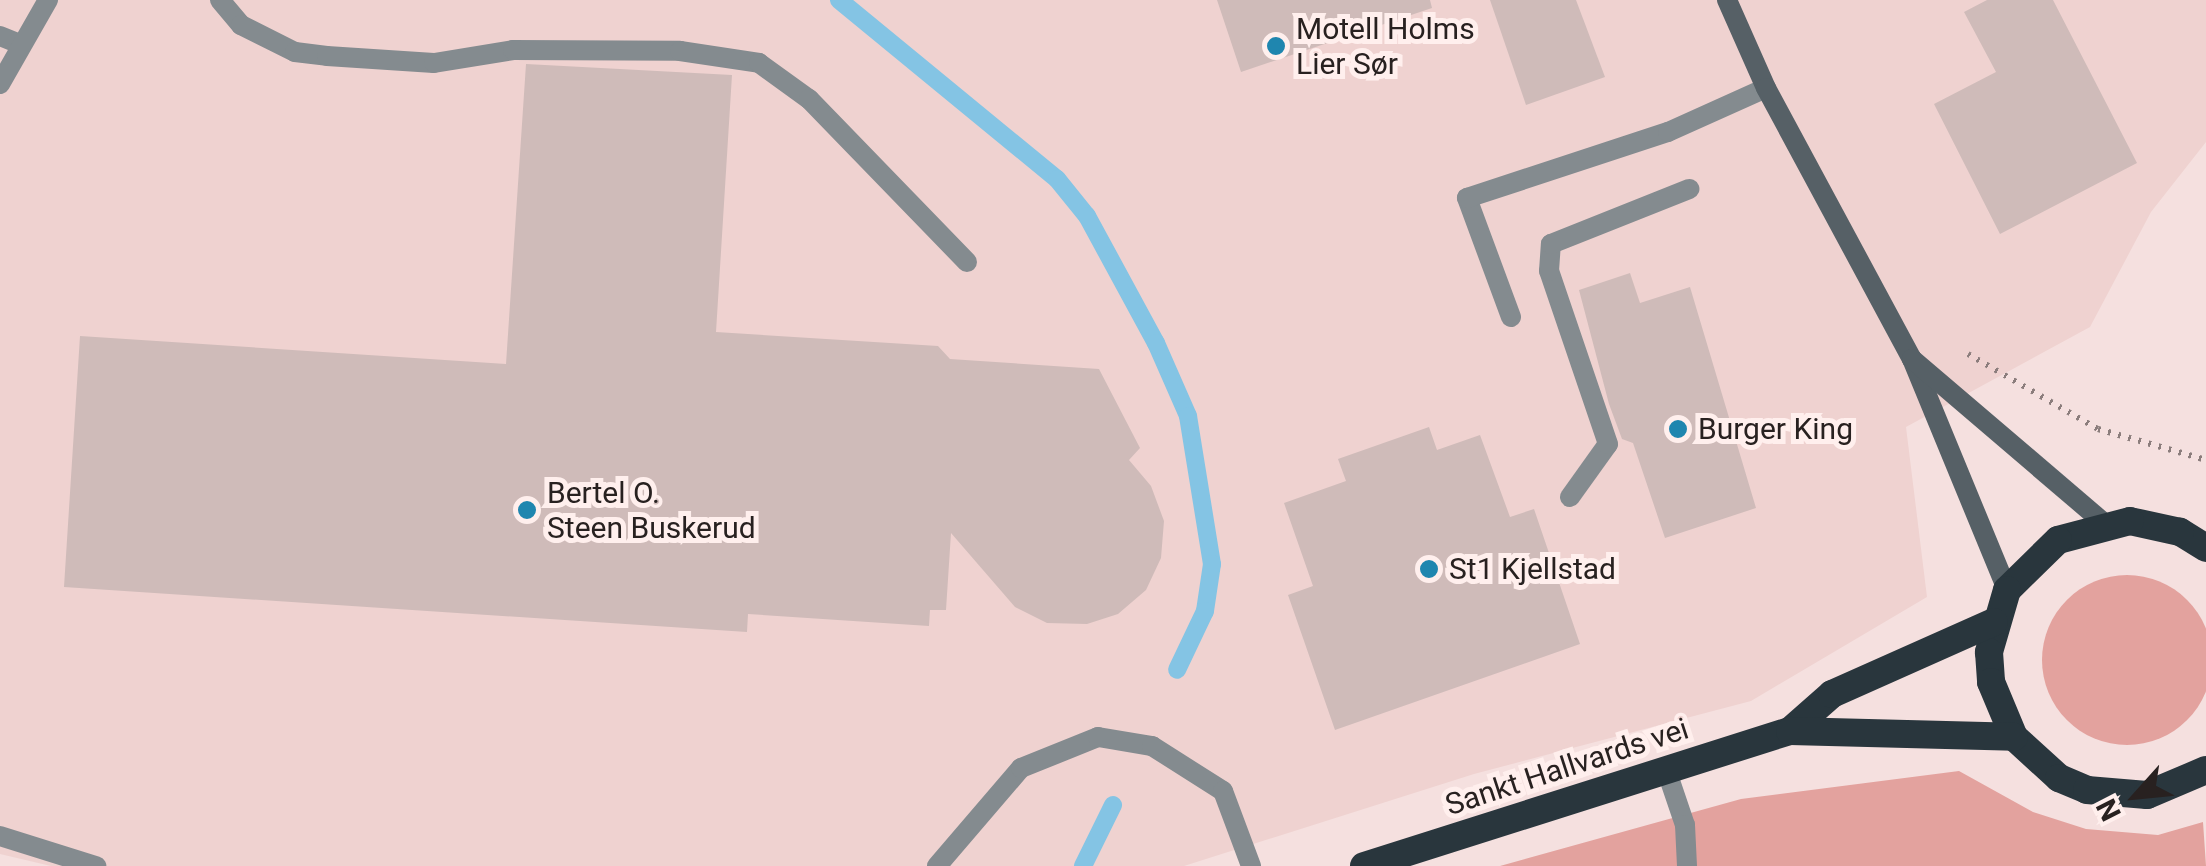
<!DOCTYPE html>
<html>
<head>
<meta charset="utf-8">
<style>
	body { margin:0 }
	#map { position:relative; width:2206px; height:866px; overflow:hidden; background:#f5e0df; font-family:Roboto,sans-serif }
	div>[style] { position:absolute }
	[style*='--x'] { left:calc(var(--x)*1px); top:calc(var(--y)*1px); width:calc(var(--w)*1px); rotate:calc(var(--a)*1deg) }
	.built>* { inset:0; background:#efd2d0 }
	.green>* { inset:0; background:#e3a29e }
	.round { border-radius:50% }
	.stream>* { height:18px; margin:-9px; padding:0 9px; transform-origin:9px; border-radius:9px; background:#84c4e4 }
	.building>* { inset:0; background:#cfbbb9 }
	.path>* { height:6px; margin-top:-3px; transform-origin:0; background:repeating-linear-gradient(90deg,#8b7d7c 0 2.5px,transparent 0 10.5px) }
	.service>* { height:20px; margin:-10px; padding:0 10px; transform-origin:10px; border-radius:10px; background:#848b8f }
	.minor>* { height:20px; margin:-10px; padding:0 10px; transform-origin:10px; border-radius:10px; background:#848b8f }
	.secondary>* { height:20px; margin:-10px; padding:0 10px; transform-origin:10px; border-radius:10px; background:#566066 }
	.trunk>* { height:28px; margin:-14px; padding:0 14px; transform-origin:14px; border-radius:14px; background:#29363d }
	.dots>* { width:28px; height:28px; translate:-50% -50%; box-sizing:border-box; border:5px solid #ffefed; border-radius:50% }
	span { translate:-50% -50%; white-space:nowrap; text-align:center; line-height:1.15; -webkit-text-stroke:10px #ffefed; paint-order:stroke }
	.poi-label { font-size:30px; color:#282120 }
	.left { translate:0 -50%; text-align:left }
	.street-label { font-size:30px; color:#282120 }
	.north { position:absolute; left:2086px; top:746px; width:100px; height:100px; -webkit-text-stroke:8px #ffefed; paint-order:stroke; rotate:243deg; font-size:28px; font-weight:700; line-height:40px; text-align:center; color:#282120 }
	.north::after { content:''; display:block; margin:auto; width:35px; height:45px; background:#282120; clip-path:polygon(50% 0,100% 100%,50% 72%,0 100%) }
</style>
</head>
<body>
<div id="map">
	<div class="built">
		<div style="clip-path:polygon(0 0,2206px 0,2206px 142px,2151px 212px,2090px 327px,1906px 427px,1927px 597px,1751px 701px,1474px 774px,1184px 866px,51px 866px,0 854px)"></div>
	</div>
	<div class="green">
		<div class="round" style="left:2042px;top:575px;width:170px;height:170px"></div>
		<div style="clip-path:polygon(1959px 771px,2033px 812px,2086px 829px,2158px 835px,2203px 822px,2206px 866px,1500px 866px,1741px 799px)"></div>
	</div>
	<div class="stream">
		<div style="--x:839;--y:0;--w:282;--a:39.4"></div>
		<div style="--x:1057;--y:179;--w:48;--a:51"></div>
		<div style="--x:1087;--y:216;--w:145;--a:61.5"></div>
		<div style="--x:1156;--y:343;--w:80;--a:66.3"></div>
		<div style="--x:1188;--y:416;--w:150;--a:80.8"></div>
		<div style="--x:1212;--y:564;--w:48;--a:98.5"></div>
		<div style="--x:1205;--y:611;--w:65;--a:115.4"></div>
		<div style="--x:1083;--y:866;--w:68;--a:-63.8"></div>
	</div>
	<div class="building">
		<div style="clip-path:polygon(1217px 0,1430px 0,1432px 8px,1241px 72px)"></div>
		<div style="clip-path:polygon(1490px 0,1576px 0,1605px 77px,1526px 105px)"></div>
		<div style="clip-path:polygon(1987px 0,2053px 0,2137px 163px,2000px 234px,1934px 104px,1996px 72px,1964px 12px)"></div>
		<div style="clip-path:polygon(526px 64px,732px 75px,716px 332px,938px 346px,950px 359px,1099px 369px,1140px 448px,1129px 460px,1151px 486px,1164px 521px,1161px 558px,1146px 590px,1118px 614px,1087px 624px,1047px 623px,1015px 607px,951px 533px,946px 610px,930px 610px,929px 626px,748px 614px,747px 632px,64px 587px,80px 336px,506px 364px)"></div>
		<div style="clip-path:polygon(1630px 273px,1640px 303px,1690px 287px,1756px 508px,1665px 538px,1633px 443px,1622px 439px,1609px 404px,1579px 290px)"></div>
		<div style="clip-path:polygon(1429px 427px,1437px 450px,1480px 435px,1510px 517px,1534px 509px,1580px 644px,1335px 730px,1288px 595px,1313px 586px,1284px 503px,1346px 481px,1338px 459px)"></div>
	</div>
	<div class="path">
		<div style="--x:1968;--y:354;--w:150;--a:30"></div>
		<div style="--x:2098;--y:429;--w:112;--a:16"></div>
	</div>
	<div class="service">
		<div style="--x:220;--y:0;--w:33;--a:50"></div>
		<div style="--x:241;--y:25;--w:60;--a:26.6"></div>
		<div style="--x:295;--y:52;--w:32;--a:7"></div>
		<div style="--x:327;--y:56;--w:107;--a:3.7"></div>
		<div style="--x:434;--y:63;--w:80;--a:-9.3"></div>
		<div style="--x:513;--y:50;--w:167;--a:0.3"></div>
		<div style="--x:680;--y:51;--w:80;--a:8.6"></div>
		<div style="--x:759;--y:63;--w:62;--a:35.8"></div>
		<div style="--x:809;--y:99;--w:227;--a:45.9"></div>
		<div style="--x:0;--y:36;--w:18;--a:22"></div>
		<div style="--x:1511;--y:317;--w:127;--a:-110.3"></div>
		<div style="--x:1467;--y:198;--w:212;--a:-18.2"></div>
		<div style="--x:1668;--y:132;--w:107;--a:-24.2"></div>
		<div style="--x:1570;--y:497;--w:65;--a:-54.4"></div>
		<div style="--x:1608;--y:444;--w:183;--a:-108.8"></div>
		<div style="--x:1549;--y:271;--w:27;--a:-86"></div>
		<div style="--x:1551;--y:244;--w:149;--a:-21.7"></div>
		<div style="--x:1666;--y:769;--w:59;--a:71.3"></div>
		<div style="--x:1685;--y:825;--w:41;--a:87.2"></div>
	</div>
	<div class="minor">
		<div style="--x:0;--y:84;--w:97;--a:-60.3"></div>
		<div style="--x:0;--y:836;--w:101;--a:17.4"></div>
		<div style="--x:937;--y:866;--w:129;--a:-49.4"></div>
		<div style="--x:1021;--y:768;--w:83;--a:-21.9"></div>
		<div style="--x:1098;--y:737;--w:55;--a:9.5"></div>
		<div style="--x:1152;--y:746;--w:84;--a:32.4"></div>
		<div style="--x:1223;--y:791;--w:80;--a:69.5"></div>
	</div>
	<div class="secondary">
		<div style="--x:1727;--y:0;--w:96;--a:66.1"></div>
		<div style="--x:1766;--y:88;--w:308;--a:61.7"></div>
		<div style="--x:1912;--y:359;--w:250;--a:67.6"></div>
		<div style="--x:1912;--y:359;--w:253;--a:40.5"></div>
	</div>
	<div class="trunk">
		<div style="--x:2206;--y:548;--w:31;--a:-148"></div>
		<div style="--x:2180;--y:532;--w:51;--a:-167.6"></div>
		<div style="--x:2130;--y:521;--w:74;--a:165.2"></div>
		<div style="--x:2058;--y:540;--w:71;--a:135.6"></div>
		<div style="--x:2007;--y:590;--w:65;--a:106.2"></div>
		<div style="--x:1989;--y:652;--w:30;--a:86"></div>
		<div style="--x:1991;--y:682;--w:60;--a:67.3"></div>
		<div style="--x:2014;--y:737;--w:61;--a:42.3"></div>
		<div style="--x:2059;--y:778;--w:30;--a:23"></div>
		<div style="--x:2087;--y:790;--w:60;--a:4.8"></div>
		<div style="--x:2147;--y:795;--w:64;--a:-23"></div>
		<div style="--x:1790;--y:731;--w:56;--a:-41.4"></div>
		<div style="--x:1832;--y:694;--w:177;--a:-24"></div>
		<div style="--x:1364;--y:866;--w:447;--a:-17.6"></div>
		<div style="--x:1790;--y:731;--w:224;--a:1.5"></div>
	</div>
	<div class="dots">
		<div style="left:1276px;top:46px;background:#1f86af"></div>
		<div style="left:1678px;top:429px;background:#1f86af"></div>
		<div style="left:527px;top:510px;background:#1f86af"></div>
		<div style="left:1429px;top:569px;background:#1f86af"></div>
	</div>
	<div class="poi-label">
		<span class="left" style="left:1296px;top:46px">Motell Holms<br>Lier Sør</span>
		<span class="left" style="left:1698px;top:429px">Burger King</span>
		<span class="left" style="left:547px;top:510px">Bertel O.<br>Steen Buskerud</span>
		<span class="left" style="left:1449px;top:569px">St1 Kjellstad</span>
	</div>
	<div class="street-label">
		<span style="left:1567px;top:767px;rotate:-18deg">Sankt Hallvards vei</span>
	</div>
	<div class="north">N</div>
</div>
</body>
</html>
